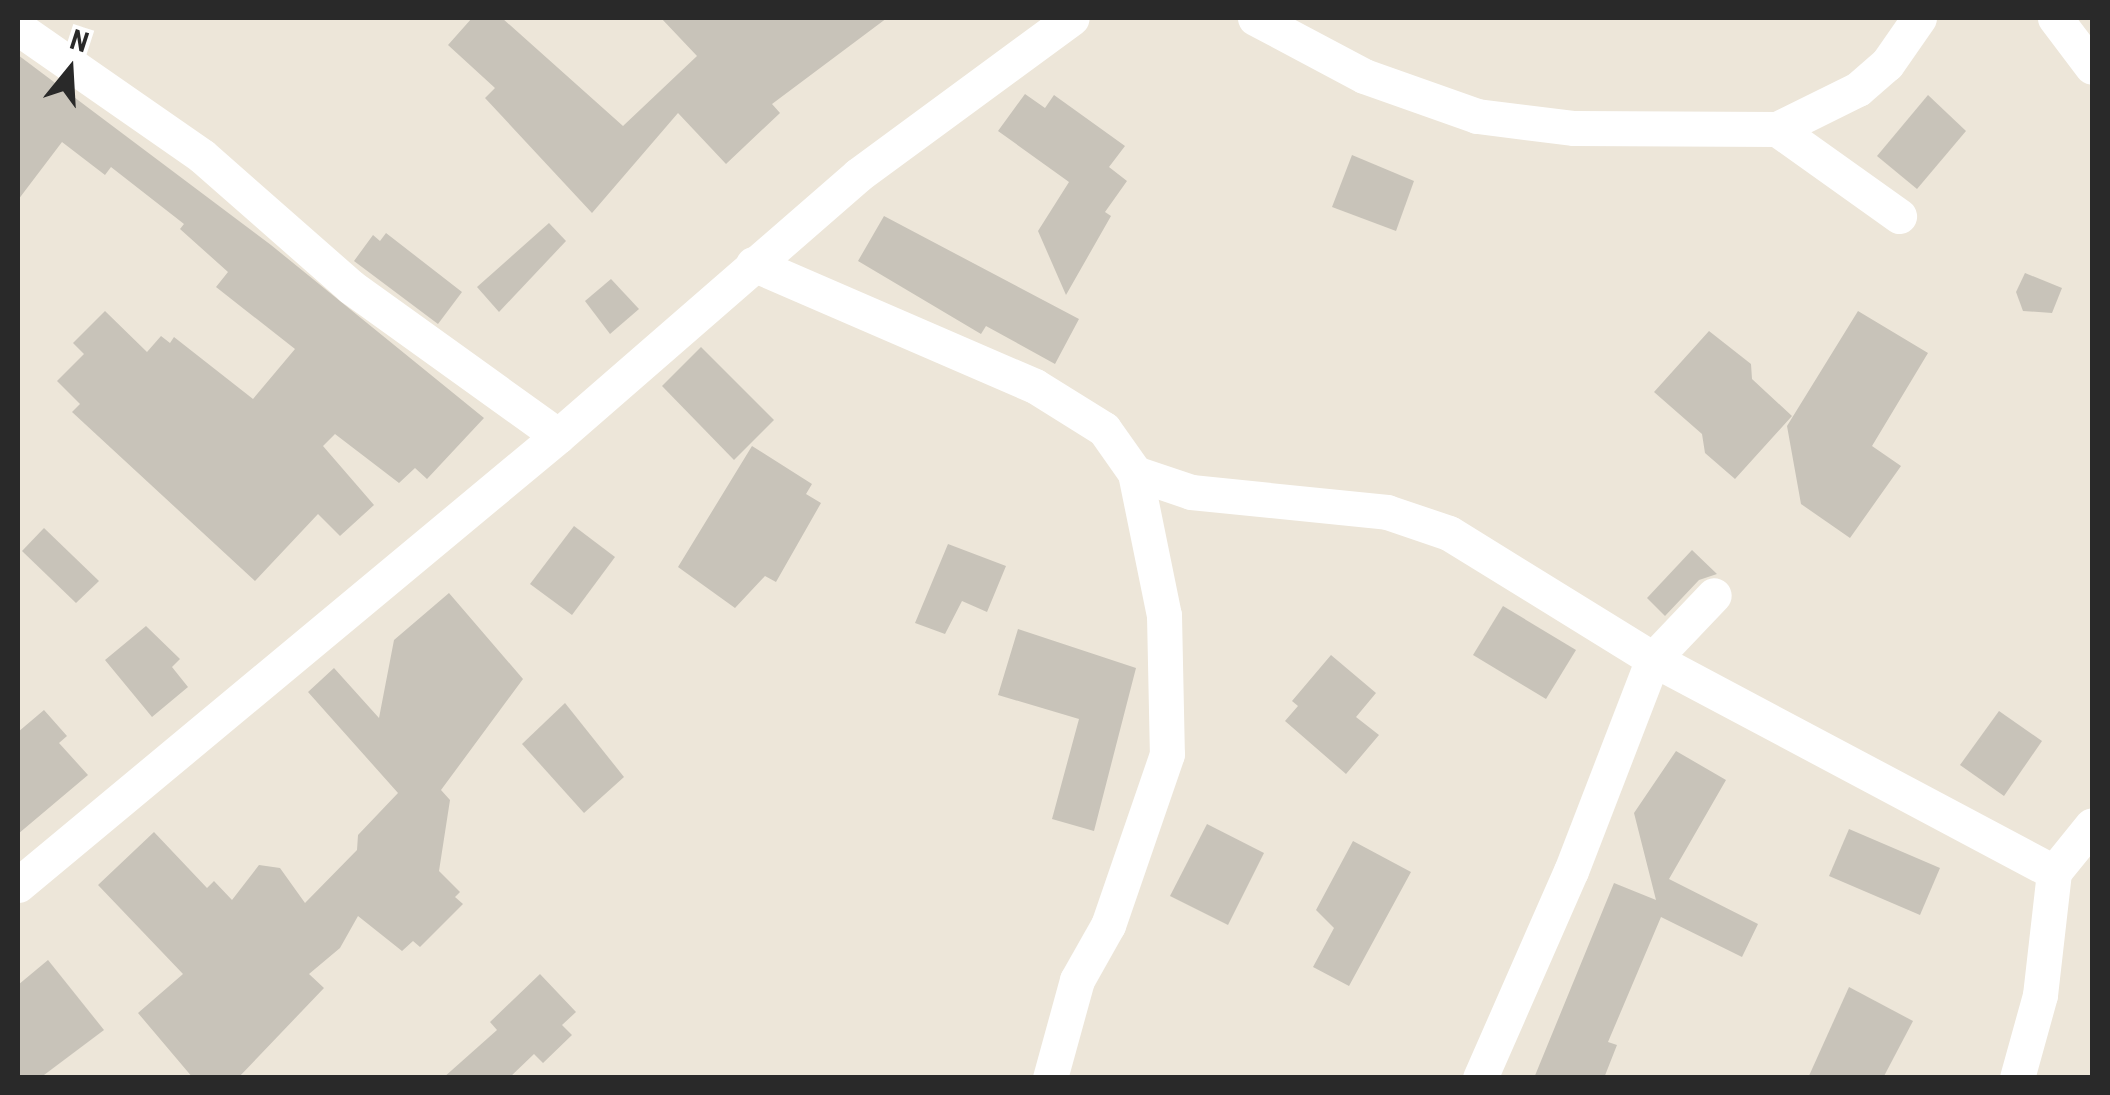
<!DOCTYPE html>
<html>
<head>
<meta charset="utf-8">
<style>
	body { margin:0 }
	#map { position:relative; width:2110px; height:1095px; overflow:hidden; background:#ede6d9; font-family:"Roboto Condensed",sans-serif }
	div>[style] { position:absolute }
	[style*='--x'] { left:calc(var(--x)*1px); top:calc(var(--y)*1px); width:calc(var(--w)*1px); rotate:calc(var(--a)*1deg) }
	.building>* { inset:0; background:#c8c3b9 }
	.minor>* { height:35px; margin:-17.5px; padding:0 17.5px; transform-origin:17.5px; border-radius:17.5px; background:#fff }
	span { translate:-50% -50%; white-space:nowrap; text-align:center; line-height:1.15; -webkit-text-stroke:8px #fff; paint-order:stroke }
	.frame { position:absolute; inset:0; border:20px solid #292929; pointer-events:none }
	.north { position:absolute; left:20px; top:20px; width:100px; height:100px; -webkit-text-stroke:8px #fff; paint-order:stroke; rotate:18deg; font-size:28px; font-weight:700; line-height:40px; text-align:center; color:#292929 }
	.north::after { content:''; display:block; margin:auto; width:35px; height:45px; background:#292929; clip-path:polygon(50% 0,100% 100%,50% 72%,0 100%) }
</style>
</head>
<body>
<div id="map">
	<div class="building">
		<div style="clip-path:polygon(472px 18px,502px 18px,623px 126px,697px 56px,661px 18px,887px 18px,772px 104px,780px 113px,726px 164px,678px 113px,592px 213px,485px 98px,495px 88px,448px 45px)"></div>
		<div style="clip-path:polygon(18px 55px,271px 245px,484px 418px,427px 479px,415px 468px,399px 483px,335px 434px,323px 446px,374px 505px,340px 536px,318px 514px,255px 581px,72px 412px,80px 404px,57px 381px,84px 354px,73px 343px,105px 311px,147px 352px,161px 336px,170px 343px,174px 337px,253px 399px,295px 349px,216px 287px,228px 272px,180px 229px,184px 224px,111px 167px,105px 175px,62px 142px,18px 200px)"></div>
		<div style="clip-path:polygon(1025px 94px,1045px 108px,1054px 95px,1125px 146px,1109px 167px,1127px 181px,1105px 212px,1111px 216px,1066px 295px,1038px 231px,1069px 182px,998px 131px)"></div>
		<div style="clip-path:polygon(1928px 95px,1966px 131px,1917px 189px,1877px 156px)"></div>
		<div style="clip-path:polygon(1352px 155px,1414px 181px,1396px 231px,1332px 207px)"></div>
		<div style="clip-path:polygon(884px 216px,1079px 319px,1055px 364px,986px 326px,981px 334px,858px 261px)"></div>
		<div style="clip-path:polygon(549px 223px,566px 241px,499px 312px,477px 287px)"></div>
		<div style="clip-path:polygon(386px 233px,462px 292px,438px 324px,354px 261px,373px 235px,380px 241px)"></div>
		<div style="clip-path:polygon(2025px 273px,2062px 288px,2052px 313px,2023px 311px,2016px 292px)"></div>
		<div style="clip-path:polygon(611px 279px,639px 309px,610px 334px,585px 301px)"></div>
		<div style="clip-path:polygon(1858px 311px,1928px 353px,1872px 446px,1901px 466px,1850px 538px,1801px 504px,1787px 426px)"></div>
		<div style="clip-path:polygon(1709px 331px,1751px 364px,1752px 379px,1792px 416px,1735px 479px,1705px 453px,1702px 434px,1654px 392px)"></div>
		<div style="clip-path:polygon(701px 347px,774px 420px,734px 460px,662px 386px)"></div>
		<div style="clip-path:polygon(752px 446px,812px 484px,806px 494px,821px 503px,776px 582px,765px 576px,735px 608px,678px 567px)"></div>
		<div style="clip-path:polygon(574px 526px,615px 557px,572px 615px,530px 584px)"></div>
		<div style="clip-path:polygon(44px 528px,99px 581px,76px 603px,22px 551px)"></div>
		<div style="clip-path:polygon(948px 544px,1006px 566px,987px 612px,962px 601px,945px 634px,915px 623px)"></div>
		<div style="clip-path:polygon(1692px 550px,1717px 574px,1699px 580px,1665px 616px,1647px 598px)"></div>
		<div style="clip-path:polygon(449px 593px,523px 679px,441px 790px,450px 800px,439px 871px,460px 892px,455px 897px,463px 904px,420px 947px,413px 941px,402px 951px,358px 916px,340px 948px,309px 974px,324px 988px,238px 1078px,193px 1078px,138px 1013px,183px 974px,98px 885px,154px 832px,207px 888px,214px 881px,232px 900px,259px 865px,280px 868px,305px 903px,357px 850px,358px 835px,398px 793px,308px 692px,334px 668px,379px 718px,394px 640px)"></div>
		<div style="clip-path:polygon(1503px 606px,1576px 650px,1546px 699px,1473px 655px)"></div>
		<div style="clip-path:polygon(146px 626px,180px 659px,172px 667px,188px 687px,152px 717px,105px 660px)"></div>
		<div style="clip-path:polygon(1018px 629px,1136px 668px,1094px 831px,1052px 819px,1079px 719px,998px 695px)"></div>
		<div style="clip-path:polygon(1331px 655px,1376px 693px,1356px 717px,1379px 735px,1346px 774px,1285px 721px,1298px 706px,1292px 701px)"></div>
		<div style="clip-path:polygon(565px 703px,624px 777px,584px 813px,522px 744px)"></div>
		<div style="clip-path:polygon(44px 710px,67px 736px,59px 743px,88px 775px,18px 834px,18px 732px)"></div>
		<div style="clip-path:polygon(1999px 711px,2042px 741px,2004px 796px,1960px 765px)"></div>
		<div style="clip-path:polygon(1676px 751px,1726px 780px,1669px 879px,1758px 924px,1742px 957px,1661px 917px,1608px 1042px,1617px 1045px,1604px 1078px,1534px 1078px,1614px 883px,1656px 900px,1634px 813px)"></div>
		<div style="clip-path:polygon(1207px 824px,1264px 853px,1228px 925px,1170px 896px)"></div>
		<div style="clip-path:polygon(1849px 829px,1940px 868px,1920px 915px,1829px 876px)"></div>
		<div style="clip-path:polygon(1353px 841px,1411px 872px,1349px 986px,1313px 967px,1334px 928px,1316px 910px)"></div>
		<div style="clip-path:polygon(48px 960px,104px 1030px,40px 1078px,18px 1078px,18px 985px)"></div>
		<div style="clip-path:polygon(540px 974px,576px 1012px,562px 1025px,572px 1035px,543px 1063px,534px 1054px,509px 1078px,443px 1078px,497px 1030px,490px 1022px)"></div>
		<div style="clip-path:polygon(1849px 987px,1913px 1021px,1883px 1078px,1808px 1078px)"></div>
	</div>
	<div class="minor">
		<div style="--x:1255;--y:18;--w:123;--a:28"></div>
		<div style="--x:1364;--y:76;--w:120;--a:19.5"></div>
		<div style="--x:1477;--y:116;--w:98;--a:7.1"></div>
		<div style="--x:1574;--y:128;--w:203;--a:0.3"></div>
		<div style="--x:1777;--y:129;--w:90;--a:-26.3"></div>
		<div style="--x:1858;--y:89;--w:38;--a:-41"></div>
		<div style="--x:1887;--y:64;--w:56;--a:-55.2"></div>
		<div style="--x:2055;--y:18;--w:61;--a:52.9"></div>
		<div style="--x:18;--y:28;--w:224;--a:34.8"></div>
		<div style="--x:202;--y:156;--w:198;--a:41.3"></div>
		<div style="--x:351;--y:287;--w:255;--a:35.7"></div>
		<div style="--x:1777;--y:129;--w:150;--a:35.5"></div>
		<div style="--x:753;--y:264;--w:307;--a:23.4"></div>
		<div style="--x:1035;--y:386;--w:81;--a:31.9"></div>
		<div style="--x:1104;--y:429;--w:54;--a:54.8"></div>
		<div style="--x:1135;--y:473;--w:145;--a:78.5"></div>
		<div style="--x:1164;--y:615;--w:139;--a:88.8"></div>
		<div style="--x:1167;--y:754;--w:181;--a:109"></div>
		<div style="--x:1108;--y:925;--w:63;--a:119.4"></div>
		<div style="--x:1077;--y:980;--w:102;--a:105.4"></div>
		<div style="--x:1135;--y:473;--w:59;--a:18.7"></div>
		<div style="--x:1191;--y:492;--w:197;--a:5.8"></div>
		<div style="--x:1387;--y:512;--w:65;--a:18.7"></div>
		<div style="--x:1449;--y:533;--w:240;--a:31.7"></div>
		<div style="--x:1653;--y:659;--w:454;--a:28"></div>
		<div style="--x:18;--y:885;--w:702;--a:-39.74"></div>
		<div style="--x:558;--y:436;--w:398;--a:-41"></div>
		<div style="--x:858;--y:175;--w:265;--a:-36.3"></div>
		<div style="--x:1480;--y:1078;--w:226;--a:-66.3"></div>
		<div style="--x:1571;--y:871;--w:227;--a:-68.9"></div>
		<div style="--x:1653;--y:659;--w:88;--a:-46.4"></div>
		<div style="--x:2017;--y:1078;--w:86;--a:-74.5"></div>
		<div style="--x:2040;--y:995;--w:124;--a:-83.5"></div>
		<div style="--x:2054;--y:872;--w:60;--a:-51"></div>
	</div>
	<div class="frame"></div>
	<div class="north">N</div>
</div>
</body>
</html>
